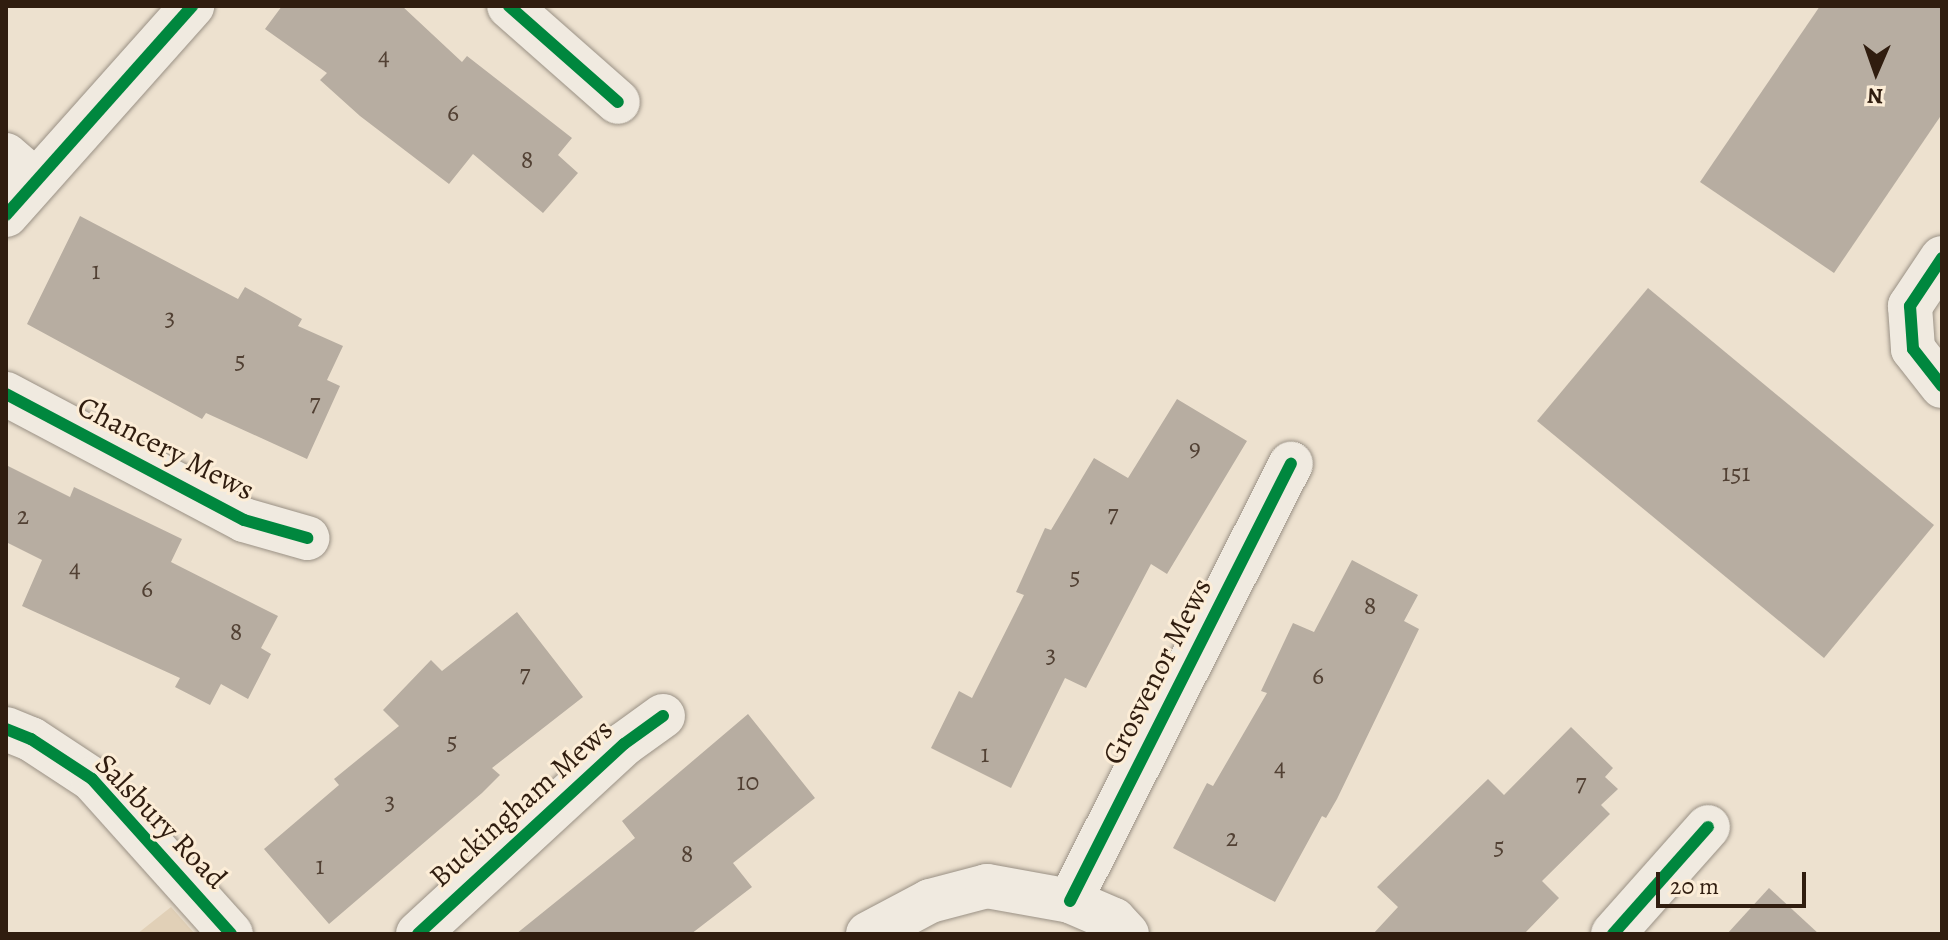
<!DOCTYPE html>
<html>
<head>
<meta charset="utf-8">
<style>
	body { margin:0 }
	#map { position:relative; width:1948px; height:940px; overflow:hidden; background:#ede1cf; font-family:Alegreya,serif }
	div>[style] { position:absolute }
	[style*='--x'] { left:calc(var(--x)*1px); top:calc(var(--y)*1px); width:calc(var(--w)*1px); rotate:calc(var(--a)*1deg) }
	.green>* { inset:0; background:#e1d0b7 }
	.building>* { inset:0; background:#b7ada1 }
	.roads { filter:drop-shadow(0 0 2px #9a9185) drop-shadow(0 0 2px #9a9185) }
	.street>* { height:44px; margin:-22px; padding:0 22px; transform-origin:22px; border-radius:22px; background:#f0eae0 }
	.cycleway>* { height:12px; margin:-6px; padding:0 6px; transform-origin:6px; border-radius:6px; background:#00873e }
	span { translate:-50% -50%; white-space:nowrap; text-align:center; line-height:1.15; -webkit-text-stroke:6px #fcedd7; paint-order:stroke }
	.number-label { font-size:26px; color:#524134 }
	.number-label span { -webkit-text-stroke-width:0 }
	.street-label { font-size:30px; color:#301d0f }
	.frame { position:absolute; inset:0; border:8px solid #301d0f; pointer-events:none }
	.north { position:absolute; left:1836px; top:32px; width:80px; height:80px; -webkit-text-stroke:6px #fcedd7; paint-order:stroke; rotate:182deg; font-size:22px; font-weight:700; line-height:32px; text-align:center; color:#301d0f }
	.north::after { content:''; display:block; margin:auto; width:28px; height:36px; background:#301d0f; clip-path:polygon(50% 0,100% 100%,50% 72%,0 100%) }
	.scale { position:absolute; left:1656px; top:872px; width:150px; height:36px; box-sizing:border-box; border:4px solid #301d0f; border-top:0; padding-left:10px; font-size:24px; line-height:28px; white-space:nowrap; color:#301d0f; -webkit-text-stroke:6px #fcedd7; paint-order:stroke }
</style>
</head>
<body>
<div id="map">
	<div class="green">
		<div style="clip-path:polygon(171px 907px,195px 934px,137px 934px)"></div>
	</div>
	<div class="building">
		<div style="clip-path:polygon(282px 6px,402px 6px,462px 62px,467px 56px,572px 138px,558px 155px,578px 173px,543px 213px,473px 154px,449px 184px,360px 116px,320px 80px,327px 73px,265px 29px)"></div>
		<div style="clip-path:polygon(1820px 6px,1942px 6px,1942px 114px,1834px 273px,1700px 182px)"></div>
		<div style="clip-path:polygon(80px 216px,238px 299px,245px 287px,302px 319px,298px 326px,343px 346px,327px 380px,340px 386px,307px 459px,206px 413px,202px 419px,27px 324px)"></div>
		<div style="clip-path:polygon(1648px 288px,1934px 525px,1824px 658px,1537px 421px)"></div>
		<div style="clip-path:polygon(1177px 399px,1247px 441px,1167px 574px,1151px 564px,1086px 688px,1065px 678px,1011px 788px,931px 748px,959px 691px,972px 698px,1024px 595px,1016px 592px,1045px 528px,1051px 530px,1094px 458px,1128px 478px)"></div>
		<div style="clip-path:polygon(6px 465px,70px 497px,74px 487px,182px 539px,171px 562px,278px 616px,261px 648px,271px 654px,248px 699px,221px 684px,210px 705px,175px 687px,180px 678px,22px 606px,42px 560px,6px 542px)"></div>
		<div style="clip-path:polygon(1352px 560px,1418px 595px,1404px 621px,1419px 629px,1337px 799px,1326px 818px,1322px 816px,1275px 902px,1173px 848px,1207px 783px,1213px 786px,1267px 693px,1261px 691px,1293px 623px,1314px 632px)"></div>
		<div style="clip-path:polygon(517px 612px,583px 697px,492px 768px,500px 775px,482px 793px,329px 924px,264px 849px,339px 785px,334px 779px,399px 726px,383px 710px,431px 660px,442px 671px)"></div>
		<div style="clip-path:polygon(748px 714px,815px 798px,733px 863px,752px 887px,691px 934px,516px 934px,635px 838px,622px 821px)"></div>
		<div style="clip-path:polygon(1571px 727px,1613px 768px,1605px 777px,1618px 789px,1601px 805px,1610px 814px,1542px 881px,1559px 898px,1524px 934px,1373px 934px,1398px 907px,1377px 887px,1488px 779px,1504px 795px)"></div>
		<div style="clip-path:polygon(1769px 888px,1819px 934px,1727px 934px)"></div>
	</div>
	<div class="roads">
		<div class="street">
			<div style="--x:509;--y:6;--w:145;--a:41.4"></div>
			<div style="--x:6;--y:155;--w:37;--a:41"></div>
			<div style="--x:6;--y:215;--w:280;--a:-48.3"></div>
			<div style="--x:1942;--y:258;--w:58;--a:123.7"></div>
			<div style="--x:1910;--y:306;--w:43;--a:86"></div>
			<div style="--x:1913;--y:349;--w:47;--a:51.9"></div>
			<div style="--x:6;--y:394;--w:269;--a:27.9"></div>
			<div style="--x:244;--y:520;--w:66;--a:15.9"></div>
			<div style="--x:6;--y:729;--w:27;--a:22"></div>
			<div style="--x:31;--y:739;--w:73;--a:33.3"></div>
			<div style="--x:92;--y:779;--w:208;--a:48.1"></div>
			<div style="--x:1070;--y:901;--w:490;--a:-63.2"></div>
			<div style="--x:418;--y:934;--w:280;--a:-42.7"></div>
			<div style="--x:624;--y:744;--w:48;--a:-35.7"></div>
			<div style="--x:868;--y:934;--w:70;--a:-28"></div>
			<div style="--x:930;--y:901;--w:59;--a:-14.7"></div>
			<div style="--x:987;--y:886;--w:84;--a:10.2"></div>
			<div style="--x:1070;--y:901;--w:48;--a:23.4"></div>
			<div style="--x:1114;--y:920;--w:19;--a:47"></div>
			<div style="--x:1613;--y:934;--w:143;--a:-48.4"></div>
		</div>
	</div>
	<div class="cycleway">
		<div style="--x:509;--y:6;--w:145;--a:41.4"></div>
		<div style="--x:6;--y:215;--w:280;--a:-48.3"></div>
		<div style="--x:1942;--y:258;--w:58;--a:123.7"></div>
		<div style="--x:1910;--y:306;--w:43;--a:86"></div>
		<div style="--x:1913;--y:349;--w:47;--a:51.9"></div>
		<div style="--x:6;--y:394;--w:269;--a:27.9"></div>
		<div style="--x:244;--y:520;--w:66;--a:15.9"></div>
		<div style="--x:6;--y:729;--w:27;--a:22"></div>
		<div style="--x:31;--y:739;--w:73;--a:33.3"></div>
		<div style="--x:92;--y:779;--w:208;--a:48.1"></div>
		<div style="--x:1070;--y:901;--w:490;--a:-63.2"></div>
		<div style="--x:418;--y:934;--w:280;--a:-42.7"></div>
		<div style="--x:624;--y:744;--w:48;--a:-35.7"></div>
		<div style="--x:1613;--y:934;--w:143;--a:-48.4"></div>
	</div>
	<div class="number-label">
		<span style="left:384px;top:57px">4</span>
		<span style="left:453px;top:113px">6</span>
		<span style="left:527px;top:160px">8</span>
		<span style="left:96px;top:271px">1</span>
		<span style="left:170px;top:317px">3</span>
		<span style="left:240px;top:360px">5</span>
		<span style="left:315px;top:403px">7</span>
		<span style="left:1195px;top:448px">9</span>
		<span style="left:1736px;top:473px">151</span>
		<span style="left:1113px;top:514px">7</span>
		<span style="left:23px;top:516px">2</span>
		<span style="left:75px;top:569px">4</span>
		<span style="left:1075px;top:576px">5</span>
		<span style="left:147px;top:589px">6</span>
		<span style="left:1370px;top:606px">8</span>
		<span style="left:236px;top:632px">8</span>
		<span style="left:1051px;top:654px">3</span>
		<span style="left:525px;top:674px">7</span>
		<span style="left:1318px;top:676px">6</span>
		<span style="left:452px;top:741px">5</span>
		<span style="left:985px;top:754px">1</span>
		<span style="left:1280px;top:768px">4</span>
		<span style="left:748px;top:782px">10</span>
		<span style="left:1581px;top:783px">7</span>
		<span style="left:390px;top:801px">3</span>
		<span style="left:1232px;top:838px">2</span>
		<span style="left:1499px;top:846px">5</span>
		<span style="left:687px;top:854px">8</span>
		<span style="left:320px;top:866px">1</span>
	</div>
	<div class="street-label">
		<span style="left:166px;top:448px;rotate:27deg">Chancery Mews</span>
		<span style="left:1157px;top:671px;rotate:-63deg">Grosvenor Mews</span>
		<span style="left:521px;top:803px;rotate:-42deg">Buckingham Mews</span>
		<span style="left:161px;top:821px;rotate:46deg">Salsbury Road</span>
	</div>
	<div class="frame"></div>
	<div class="north">N</div>
	<div class="scale">20 m</div>
</div>
</body>
</html>
